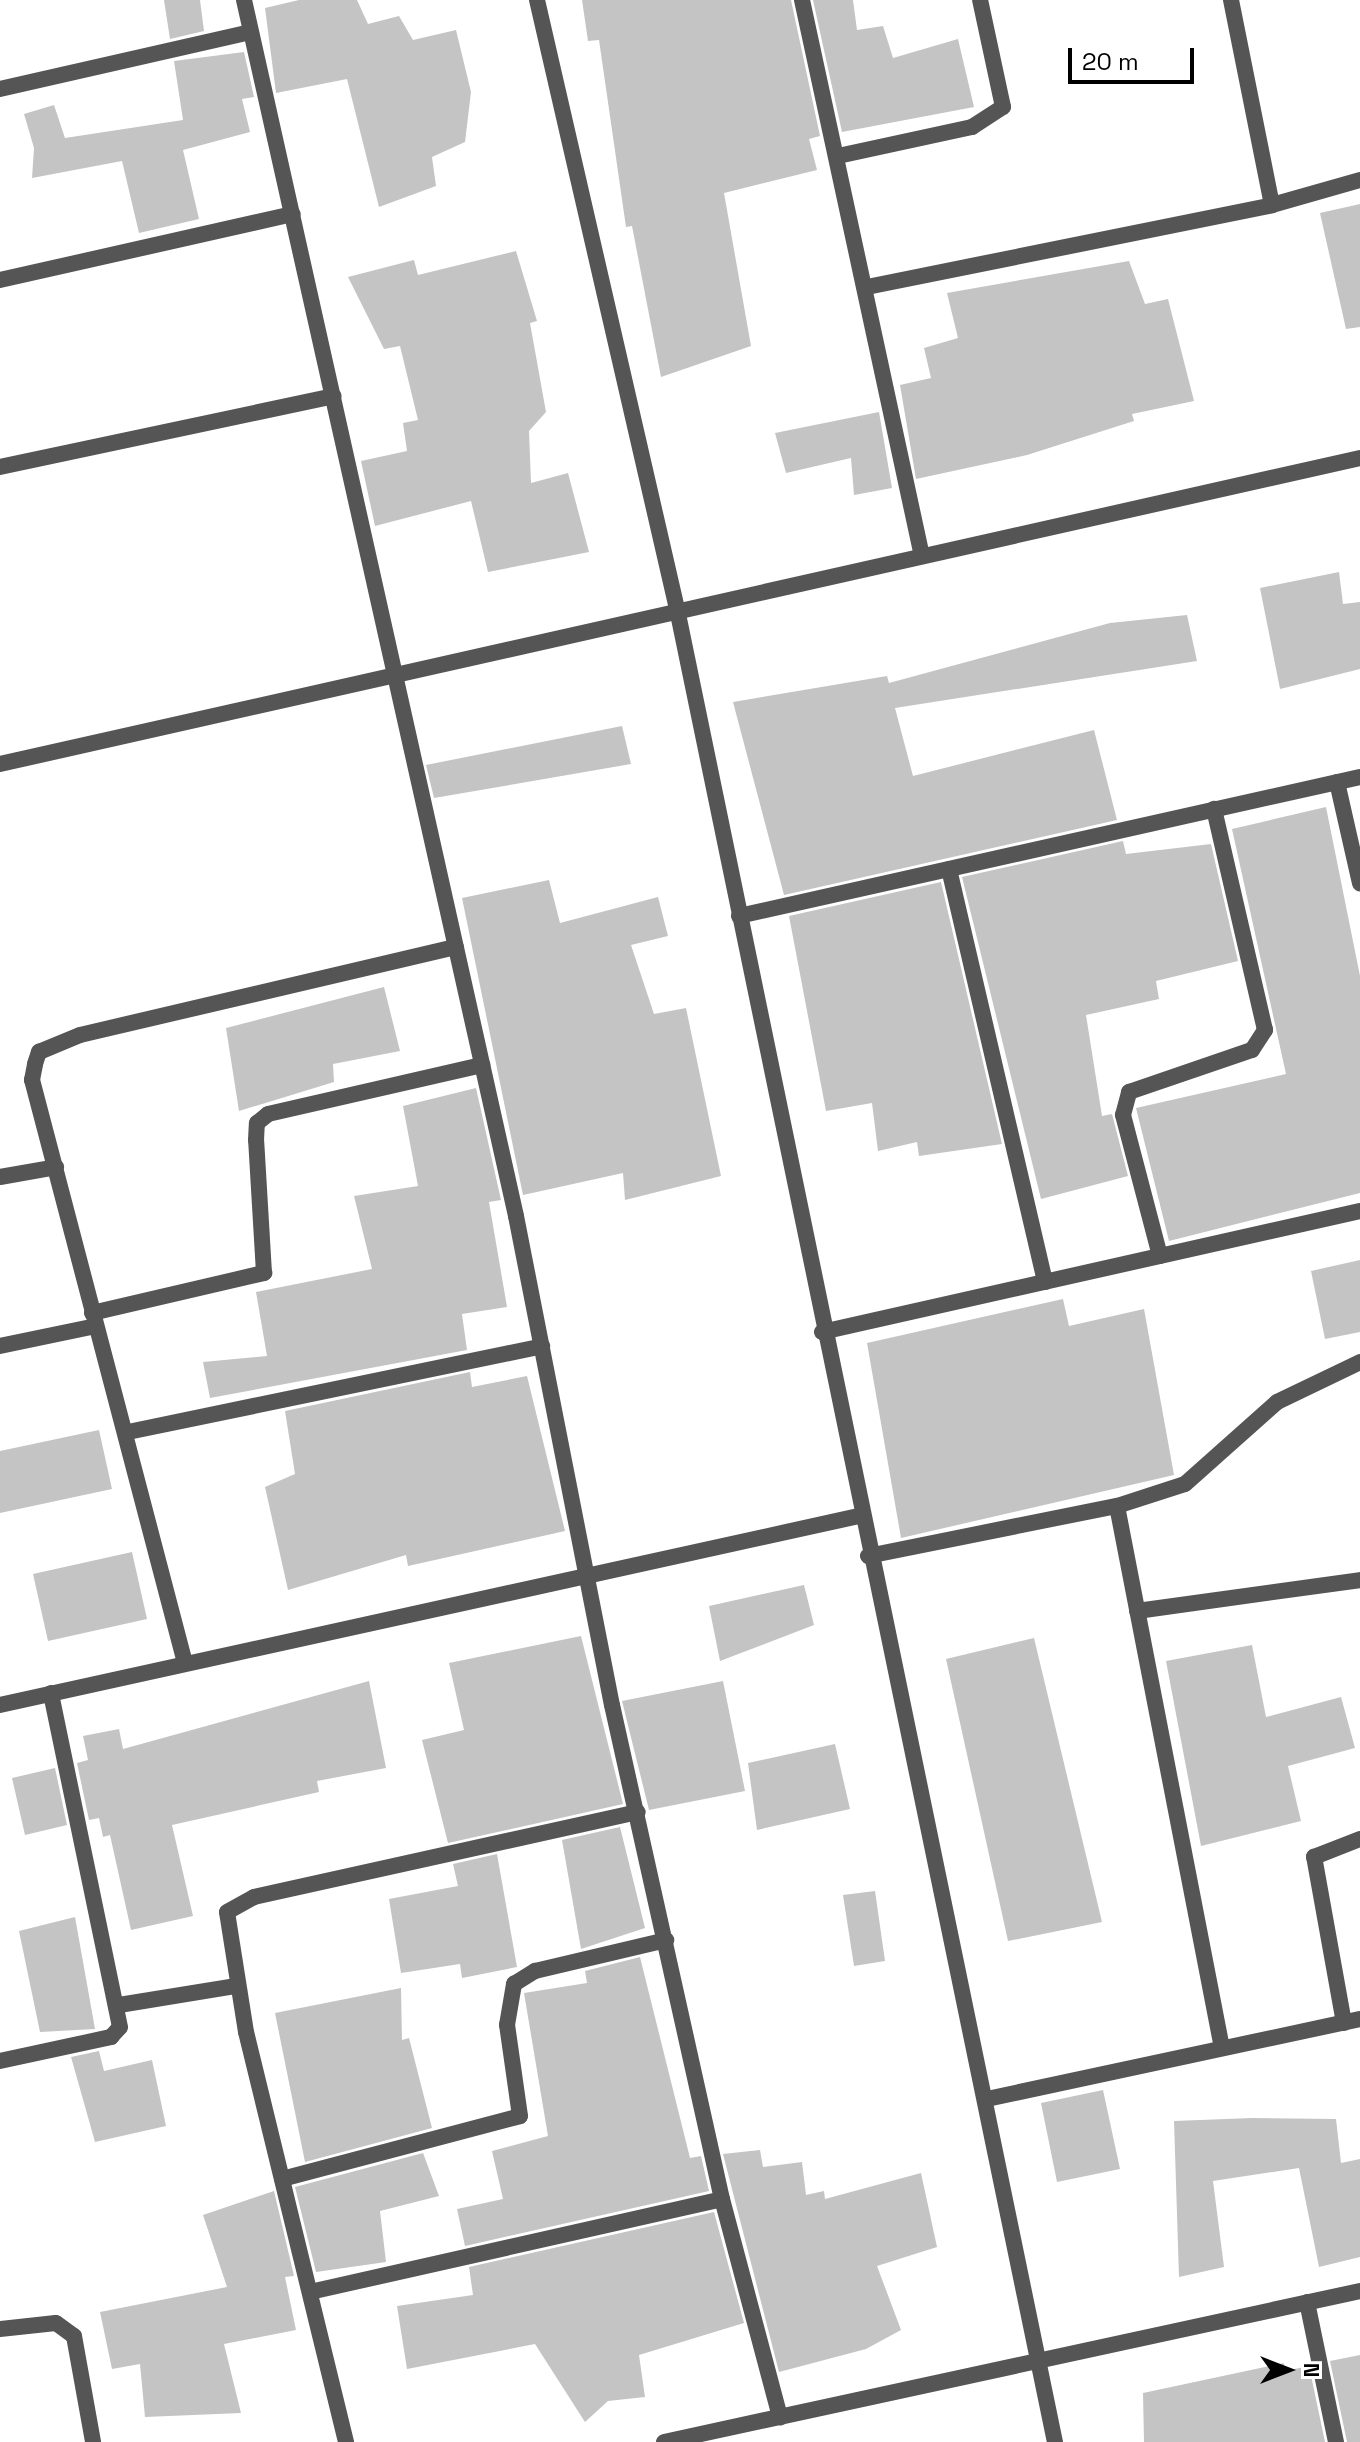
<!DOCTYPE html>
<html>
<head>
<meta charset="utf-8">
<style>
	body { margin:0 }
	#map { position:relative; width:1360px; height:2442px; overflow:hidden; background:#fff; font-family:"Space Grotesk",sans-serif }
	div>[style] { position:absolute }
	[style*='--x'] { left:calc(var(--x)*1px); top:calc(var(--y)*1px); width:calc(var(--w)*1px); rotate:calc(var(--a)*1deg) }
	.building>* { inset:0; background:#c4c4c4 }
	.minor>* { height:16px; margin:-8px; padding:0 8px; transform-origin:8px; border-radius:8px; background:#555 }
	span { translate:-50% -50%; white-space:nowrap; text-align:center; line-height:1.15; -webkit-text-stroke:6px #fff; paint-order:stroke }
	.north { position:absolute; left:1248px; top:2330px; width:80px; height:80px; -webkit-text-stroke:6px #fff; paint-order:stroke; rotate:90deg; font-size:22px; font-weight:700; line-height:32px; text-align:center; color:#000 }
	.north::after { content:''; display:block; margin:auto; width:28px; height:36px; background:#000; clip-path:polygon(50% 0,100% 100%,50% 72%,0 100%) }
	.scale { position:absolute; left:1068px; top:48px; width:126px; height:36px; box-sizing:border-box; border:4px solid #000; border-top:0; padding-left:10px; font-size:24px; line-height:28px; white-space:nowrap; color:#000; -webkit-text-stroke:6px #fff; paint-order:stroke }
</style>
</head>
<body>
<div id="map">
	<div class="building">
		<div style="clip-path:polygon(164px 0,200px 0,204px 31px,170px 39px)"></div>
		<div style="clip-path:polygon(299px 0,357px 0,368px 24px,399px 16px,413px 40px,456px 30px,471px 92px,465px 142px,432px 157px,436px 186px,379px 207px,347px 79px,276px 93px,265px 8px)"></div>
		<div style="clip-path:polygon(582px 0,791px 0,820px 136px,809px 139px,817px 170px,724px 193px,751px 346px,661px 377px,632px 226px,626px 227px,599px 40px,588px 41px)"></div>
		<div style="clip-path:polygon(813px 0,853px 0,857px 30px,883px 26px,893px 58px,958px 39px,974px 107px,842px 132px)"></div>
		<div style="clip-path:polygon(244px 52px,254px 97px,242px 99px,250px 132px,183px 150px,199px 219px,139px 233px,122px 161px,32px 178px,34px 148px,24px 114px,54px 105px,65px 138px,183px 120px,174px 61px)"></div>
		<div style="clip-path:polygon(1360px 204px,1360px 327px,1346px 329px,1320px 213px)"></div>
		<div style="clip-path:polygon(516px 251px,537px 321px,530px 323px,546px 412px,529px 431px,531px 483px,568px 473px,589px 552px,488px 572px,471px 501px,375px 526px,361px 461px,407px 451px,403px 423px,418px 420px,400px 346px,384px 349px,348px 277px,414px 260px,418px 275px)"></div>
		<div style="clip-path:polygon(1129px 261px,1145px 304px,1168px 299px,1194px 401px,1132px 414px,1134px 421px,1027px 455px,916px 479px,900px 385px,931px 378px,924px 348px,958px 338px,947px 293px)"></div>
		<div style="clip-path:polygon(879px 412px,892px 488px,854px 495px,851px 458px,786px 473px,775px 433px)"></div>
		<div style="clip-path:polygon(1339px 572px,1343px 604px,1360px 602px,1360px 669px,1280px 689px,1260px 588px)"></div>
		<div style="clip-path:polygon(1187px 615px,1197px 661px,895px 708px,913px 776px,1094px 730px,1117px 820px,784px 895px,733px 702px,887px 676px,889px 683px,1110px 623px)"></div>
		<div style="clip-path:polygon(622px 726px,631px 764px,434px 798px,426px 765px)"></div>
		<div style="clip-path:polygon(1326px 807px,1360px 976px,1360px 1193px,1169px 1241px,1136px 1108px,1286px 1074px,1232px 829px)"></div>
		<div style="clip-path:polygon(1123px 841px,1126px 854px,1211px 844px,1238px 961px,1156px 981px,1159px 999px,1086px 1015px,1102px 1116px,1112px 1114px,1128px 1176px,1041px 1199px,962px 877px)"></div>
		<div style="clip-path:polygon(549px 880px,560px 923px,658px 897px,668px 936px,631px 945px,654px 1014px,686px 1008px,721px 1176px,625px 1200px,623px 1173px,523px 1195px,462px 898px)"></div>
		<div style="clip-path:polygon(941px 882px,1002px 1144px,919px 1156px,917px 1142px,878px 1151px,872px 1103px,826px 1111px,789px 916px)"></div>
		<div style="clip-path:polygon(384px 987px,400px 1051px,333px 1064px,334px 1082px,239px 1111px,226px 1028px)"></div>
		<div style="clip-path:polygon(476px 1088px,501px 1200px,489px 1202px,507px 1307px,462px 1314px,467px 1350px,210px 1398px,203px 1362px,267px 1356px,256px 1292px,372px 1269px,354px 1196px,418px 1186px,403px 1106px)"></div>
		<div style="clip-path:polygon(1360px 1260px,1360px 1332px,1325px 1339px,1311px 1271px)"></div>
		<div style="clip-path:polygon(1063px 1299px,1069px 1326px,1144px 1309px,1174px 1475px,901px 1538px,867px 1343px)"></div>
		<div style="clip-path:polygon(470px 1372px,472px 1387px,527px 1376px,565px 1531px,408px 1566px,406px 1555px,288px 1590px,265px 1487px,295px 1474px,285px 1411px)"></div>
		<div style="clip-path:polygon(99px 1430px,112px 1489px,0 1513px,0 1451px)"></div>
		<div style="clip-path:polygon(132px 1552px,147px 1619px,48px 1641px,33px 1574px)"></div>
		<div style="clip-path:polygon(804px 1585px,814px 1625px,720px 1661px,709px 1606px)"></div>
		<div style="clip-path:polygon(581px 1636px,623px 1804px,448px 1843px,422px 1740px,464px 1730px,449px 1663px)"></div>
		<div style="clip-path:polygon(1034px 1638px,1102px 1922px,1008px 1941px,946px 1659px)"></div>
		<div style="clip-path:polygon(1252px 1645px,1266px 1717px,1341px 1697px,1355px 1748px,1288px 1766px,1301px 1821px,1201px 1846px,1166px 1661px)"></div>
		<div style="clip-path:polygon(369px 1681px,386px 1768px,317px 1781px,319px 1792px,172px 1825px,193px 1916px,131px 1930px,110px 1835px,103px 1837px,99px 1818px,89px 1820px,77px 1763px,88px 1760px,83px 1736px,119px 1729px,123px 1749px)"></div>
		<div style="clip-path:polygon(723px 1681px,745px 1791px,649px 1810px,622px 1701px)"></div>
		<div style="clip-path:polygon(835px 1744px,850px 1809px,757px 1830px,748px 1763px)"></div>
		<div style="clip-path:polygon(55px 1768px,67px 1825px,25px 1835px,12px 1778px)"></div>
		<div style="clip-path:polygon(620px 1827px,645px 1928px,581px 1949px,562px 1840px)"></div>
		<div style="clip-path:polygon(497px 1854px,517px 1967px,462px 1978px,460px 1964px,401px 1973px,389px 1899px,458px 1886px,453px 1864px)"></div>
		<div style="clip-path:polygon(875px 1891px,885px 1961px,854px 1966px,843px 1895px)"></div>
		<div style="clip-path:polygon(75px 1917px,95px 2029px,40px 2032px,19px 1931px)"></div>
		<div style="clip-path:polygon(640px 1957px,690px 2158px,701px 2156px,709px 2191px,465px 2246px,457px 2209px,503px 2199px,492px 2151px,548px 2136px,524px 1993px,587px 1983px,585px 1971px)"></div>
		<div style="clip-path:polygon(401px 1988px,402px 2040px,409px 2038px,432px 2128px,305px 2162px,275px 2013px)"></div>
		<div style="clip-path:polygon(99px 2051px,104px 2071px,152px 2060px,166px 2126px,95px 2142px,71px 2057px)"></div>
		<div style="clip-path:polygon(1103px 2090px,1120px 2169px,1057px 2182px,1041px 2103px)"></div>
		<div style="clip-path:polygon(1252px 2118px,1336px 2119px,1341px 2163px,1360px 2159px,1360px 2257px,1319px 2267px,1299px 2168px,1213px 2181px,1224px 2267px,1179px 2277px,1174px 2121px)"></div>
		<div style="clip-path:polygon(760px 2150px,763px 2167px,802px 2162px,806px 2195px,824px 2191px,825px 2199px,921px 2173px,937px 2247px,877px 2266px,901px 2330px,866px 2349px,779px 2372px,723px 2154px)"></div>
		<div style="clip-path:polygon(423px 2153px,439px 2196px,380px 2211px,386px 2262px,316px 2272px,295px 2187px)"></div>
		<div style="clip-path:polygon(274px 2191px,294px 2276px,285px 2277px,296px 2330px,224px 2344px,241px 2413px,145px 2417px,140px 2364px,112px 2369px,100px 2312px,227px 2287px,203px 2215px)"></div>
		<div style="clip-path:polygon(714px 2212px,744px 2323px,639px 2355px,645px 2397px,608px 2401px,585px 2422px,535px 2344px,407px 2369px,397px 2306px,473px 2295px,469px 2267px)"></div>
		<div style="clip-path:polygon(1360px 2355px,1360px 2442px,1347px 2442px,1330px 2361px)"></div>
		<div style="clip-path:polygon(1284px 2363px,1285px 2371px,1309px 2366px,1325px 2442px,1144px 2442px,1143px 2393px)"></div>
	</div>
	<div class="minor">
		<div style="--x:244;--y:0;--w:1246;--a:77.39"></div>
		<div style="--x:516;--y:1216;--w:498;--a:78.9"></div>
		<div style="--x:612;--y:1705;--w:506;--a:77.45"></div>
		<div style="--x:722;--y:2199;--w:226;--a:75.1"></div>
		<div style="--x:537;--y:0;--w:625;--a:77.05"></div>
		<div style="--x:677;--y:609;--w:1872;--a:78.35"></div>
		<div style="--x:802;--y:0;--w:565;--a:77.83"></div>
		<div style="--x:1231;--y:0;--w:209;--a:78.7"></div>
		<div style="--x:0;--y:89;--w:257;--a:-12.8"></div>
		<div style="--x:838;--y:156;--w:137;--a:-12.2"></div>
		<div style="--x:972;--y:127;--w:37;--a:-33"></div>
		<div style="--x:1003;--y:107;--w:109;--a:-102.1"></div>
		<div style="--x:0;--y:280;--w:300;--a:-12.7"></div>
		<div style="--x:867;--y:287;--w:413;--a:-11.4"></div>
		<div style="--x:1272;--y:205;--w:91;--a:-15.9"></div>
		<div style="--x:0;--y:467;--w:341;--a:-12"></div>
		<div style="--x:0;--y:764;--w:1394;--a:-12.68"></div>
		<div style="--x:1337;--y:782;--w:104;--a:77.2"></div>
		<div style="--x:949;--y:869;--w:424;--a:76.9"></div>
		<div style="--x:739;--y:916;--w:636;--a:-12.62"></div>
		<div style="--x:0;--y:1177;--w:57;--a:-10.1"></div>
		<div style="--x:1160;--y:1256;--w:146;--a:-104.7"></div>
		<div style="--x:1123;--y:1115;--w:24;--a:-75"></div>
		<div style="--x:1129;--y:1092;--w:130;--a:-18.9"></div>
		<div style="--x:1252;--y:1050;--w:24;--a:-57"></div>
		<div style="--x:1265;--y:1030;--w:227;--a:-103"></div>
		<div style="--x:92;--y:1313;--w:177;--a:-13.1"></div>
		<div style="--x:264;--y:1273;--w:133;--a:-93.4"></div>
		<div style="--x:256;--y:1140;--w:17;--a:-87"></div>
		<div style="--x:257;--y:1123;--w:14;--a:-39"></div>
		<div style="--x:268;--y:1114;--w:220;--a:-12.9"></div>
		<div style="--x:822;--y:1332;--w:551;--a:-12.68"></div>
		<div style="--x:0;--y:1346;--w:98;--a:-11.8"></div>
		<div style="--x:128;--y:1432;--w:423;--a:-11.7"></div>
		<div style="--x:1117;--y:1506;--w:552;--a:79.04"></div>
		<div style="--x:868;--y:1556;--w:254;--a:-11.4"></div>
		<div style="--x:1117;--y:1506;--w:71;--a:-17.9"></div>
		<div style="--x:1185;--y:1484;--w:123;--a:-41.7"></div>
		<div style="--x:1277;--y:1402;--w:92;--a:-25.7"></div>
		<div style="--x:1137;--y:1611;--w:225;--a:-7.9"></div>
		<div style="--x:185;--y:1663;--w:603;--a:-104.7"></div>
		<div style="--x:32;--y:1080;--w:16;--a:-79"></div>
		<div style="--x:35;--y:1064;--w:13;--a:-72"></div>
		<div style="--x:39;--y:1052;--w:44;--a:-22.5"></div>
		<div style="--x:80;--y:1035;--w:386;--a:-13.2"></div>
		<div style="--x:0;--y:1705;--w:880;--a:-12.41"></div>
		<div style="--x:119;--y:2005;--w:119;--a:-9.2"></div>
		<div style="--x:1344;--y:2023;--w:169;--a:-100.2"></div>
		<div style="--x:1314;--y:1857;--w:49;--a:-21.4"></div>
		<div style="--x:0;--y:2061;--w:114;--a:-12.2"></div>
		<div style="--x:111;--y:2037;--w:13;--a:-48"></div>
		<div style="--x:120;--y:2027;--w:341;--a:-101.7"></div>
		<div style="--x:987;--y:2099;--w:381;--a:-12.1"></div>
		<div style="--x:282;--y:2179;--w:246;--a:-14.8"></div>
		<div style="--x:520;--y:2116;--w:92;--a:-98.1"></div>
		<div style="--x:507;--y:2025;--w:42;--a:-80.3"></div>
		<div style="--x:514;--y:1984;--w:25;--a:-32"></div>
		<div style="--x:535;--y:1971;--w:135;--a:-13.3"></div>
		<div style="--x:310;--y:2292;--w:422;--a:-12.7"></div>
		<div style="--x:1307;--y:2302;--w:143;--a:78.3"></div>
		<div style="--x:0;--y:2329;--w:56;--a:-6.1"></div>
		<div style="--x:56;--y:2323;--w:22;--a:36"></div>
		<div style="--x:74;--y:2336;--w:108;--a:79.8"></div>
		<div style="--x:346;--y:2442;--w:422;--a:-103.7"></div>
		<div style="--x:246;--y:2032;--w:121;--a:-99"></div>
		<div style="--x:227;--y:1912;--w:31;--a:-29"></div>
		<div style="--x:254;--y:1897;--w:393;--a:-12.5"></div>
		<div style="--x:664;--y:2442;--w:712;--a:-12.24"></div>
	</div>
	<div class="north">N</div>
	<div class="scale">20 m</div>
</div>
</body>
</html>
